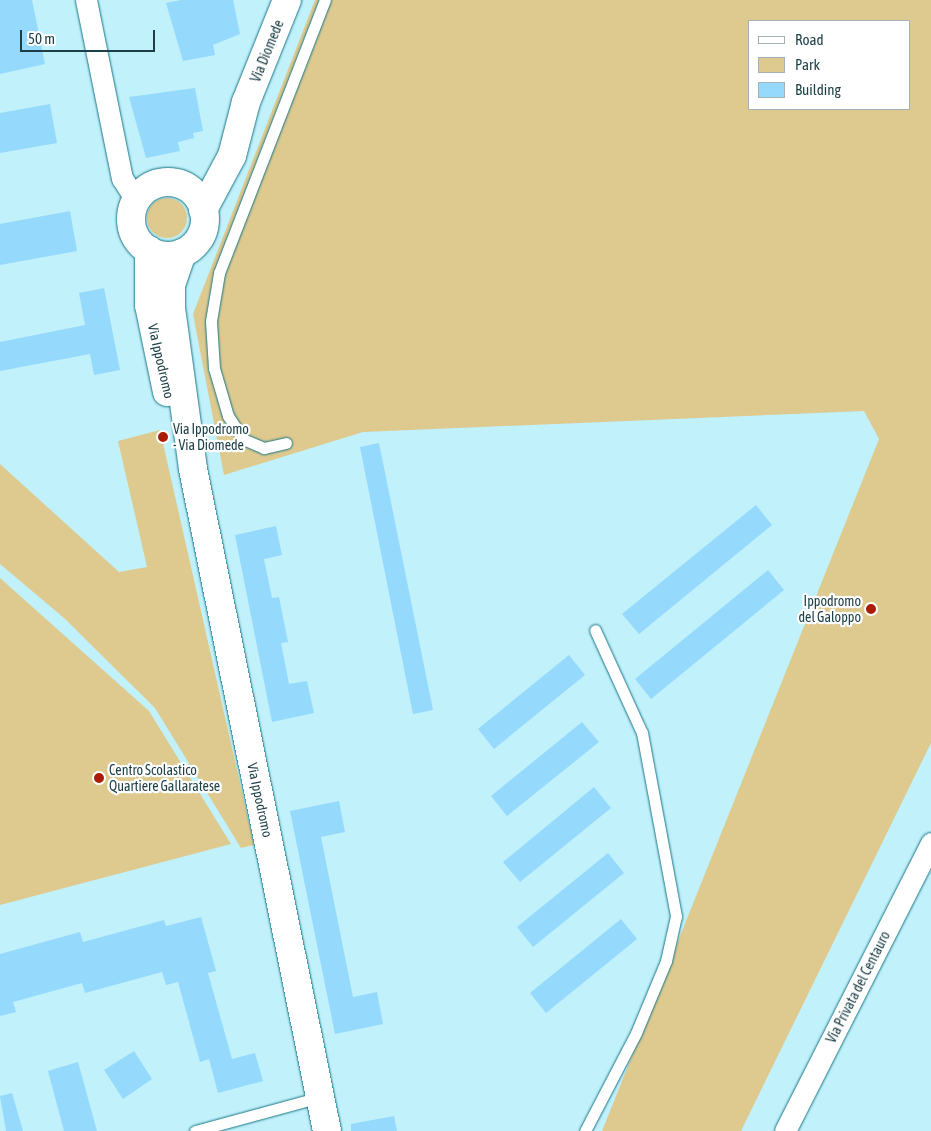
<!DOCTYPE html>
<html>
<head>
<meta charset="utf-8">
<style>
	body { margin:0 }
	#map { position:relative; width:931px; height:1131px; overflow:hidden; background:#c1f1fb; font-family:"Asap Condensed",sans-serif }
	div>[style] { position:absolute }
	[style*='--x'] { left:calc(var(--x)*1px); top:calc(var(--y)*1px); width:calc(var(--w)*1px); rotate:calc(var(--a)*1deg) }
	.green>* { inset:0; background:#deca8f }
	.round { border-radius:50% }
	.building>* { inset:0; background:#95d9fc }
	.roads { filter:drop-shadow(0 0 1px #177685) drop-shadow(0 0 1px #177685) }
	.service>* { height:11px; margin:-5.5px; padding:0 5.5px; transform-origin:5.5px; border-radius:5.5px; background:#fff }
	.minor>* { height:21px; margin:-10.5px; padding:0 10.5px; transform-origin:10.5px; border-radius:10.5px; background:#fff }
	.tertiary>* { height:28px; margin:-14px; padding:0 14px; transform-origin:14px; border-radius:14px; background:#fff }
	.tertiary>.ring { margin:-14px; padding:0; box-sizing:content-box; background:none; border:28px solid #fff; border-radius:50% }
	.dots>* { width:14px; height:14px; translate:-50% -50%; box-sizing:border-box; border:2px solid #fff; border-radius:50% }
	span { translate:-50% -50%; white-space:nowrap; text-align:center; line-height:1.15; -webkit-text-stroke:4.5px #fff; paint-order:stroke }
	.street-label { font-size:14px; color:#1c3f46 }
	.poi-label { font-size:14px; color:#1c3f46 }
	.left { translate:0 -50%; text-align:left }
	.right { translate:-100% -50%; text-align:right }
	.legend { position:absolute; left:748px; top:20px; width:162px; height:90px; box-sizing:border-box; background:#fff; border:1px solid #a4b2b5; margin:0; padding:6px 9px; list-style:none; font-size:15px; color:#1c3f46 }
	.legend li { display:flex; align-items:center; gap:10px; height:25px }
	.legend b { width:25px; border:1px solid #a4b2b5 }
	.scale { position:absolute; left:20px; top:30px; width:135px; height:22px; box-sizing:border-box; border:2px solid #1c3f46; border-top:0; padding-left:6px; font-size:15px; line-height:18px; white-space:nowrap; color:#1c3f46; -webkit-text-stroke:4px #fff; paint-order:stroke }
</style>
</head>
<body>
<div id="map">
	<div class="green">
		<div style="clip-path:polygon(evenodd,315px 0,931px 0,931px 743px,741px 1131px,602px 1131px,879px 439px,864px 411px,363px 432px,224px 475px,193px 314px,315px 0,750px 21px,910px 21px,910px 109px,750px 109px,750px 21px)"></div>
		<div class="round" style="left:147px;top:198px;width:40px;height:40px"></div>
		<div style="clip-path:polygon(160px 430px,254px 845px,241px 848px,155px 708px,64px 618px,0 564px,0 464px,119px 572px,147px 567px,118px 441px)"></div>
		<div style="clip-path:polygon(0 578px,149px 711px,231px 844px,0 905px)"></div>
	</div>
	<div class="building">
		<div style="clip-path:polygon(0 0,32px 0,45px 64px,0 74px)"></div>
		<div style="clip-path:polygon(181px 0,233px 0,240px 34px,213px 45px,215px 55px,183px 61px,166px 3px)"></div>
		<div style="clip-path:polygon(195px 88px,203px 131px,193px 133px,194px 138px,178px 142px,180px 151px,146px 158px,129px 97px)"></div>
		<div style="clip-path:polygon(50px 104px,57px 143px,0 153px,0 113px)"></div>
		<div style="clip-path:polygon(70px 211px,77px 251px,0 265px,0 224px)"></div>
		<div style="clip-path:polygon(104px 288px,120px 370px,94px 375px,90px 354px,0 371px,0 342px,85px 325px,79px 293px)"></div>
		<div style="clip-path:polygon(379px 443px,433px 710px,413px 714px,360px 447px)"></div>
		<div style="clip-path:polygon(756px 505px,772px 525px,639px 634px,622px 614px)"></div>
		<div style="clip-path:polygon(276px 526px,282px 555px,264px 559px,272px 598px,279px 597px,288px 642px,281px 643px,289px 684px,307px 681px,314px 713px,272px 722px,235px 535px)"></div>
		<div style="clip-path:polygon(768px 570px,784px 590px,651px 699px,635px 679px)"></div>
		<div style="clip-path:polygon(569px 655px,585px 675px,494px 749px,478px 729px)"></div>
		<div style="clip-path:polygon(582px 722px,599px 742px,507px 816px,491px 796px)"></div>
		<div style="clip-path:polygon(594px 787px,611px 808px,520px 882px,503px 862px)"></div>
		<div style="clip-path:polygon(339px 801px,345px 832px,321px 837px,353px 997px,377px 992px,383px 1024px,335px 1034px,290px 811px)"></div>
		<div style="clip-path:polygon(608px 853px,624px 873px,533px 947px,517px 927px)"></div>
		<div style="clip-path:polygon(201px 917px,216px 971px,208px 973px,232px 1059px,255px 1053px,263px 1081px,218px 1093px,209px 1059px,200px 1062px,178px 982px,166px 985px,162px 972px,85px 993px,82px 983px,13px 1002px,16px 1012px,0 1016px,0 954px,80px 932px,83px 942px,164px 920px,166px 926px)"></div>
		<div style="clip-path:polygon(621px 919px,637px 939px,546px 1013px,530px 993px)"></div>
		<div style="clip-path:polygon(134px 1051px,152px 1079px,123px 1099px,104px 1070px)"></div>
		<div style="clip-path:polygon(78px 1062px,97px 1131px,64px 1131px,48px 1071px)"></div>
		<div style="clip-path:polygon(12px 1093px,23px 1131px,6px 1131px,0 1096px)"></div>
		<div style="clip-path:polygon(394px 1116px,397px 1131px,351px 1131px,351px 1124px)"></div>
	</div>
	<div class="roads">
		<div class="service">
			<div style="--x:286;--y:443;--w:23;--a:167"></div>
			<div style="--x:264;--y:448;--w:23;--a:-157"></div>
			<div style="--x:243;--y:439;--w:27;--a:-123"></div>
			<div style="--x:228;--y:416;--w:50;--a:-106.3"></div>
			<div style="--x:214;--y:368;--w:47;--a:-93.7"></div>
			<div style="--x:211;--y:321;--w:49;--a:-80.5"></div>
			<div style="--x:219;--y:273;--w:293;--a:-68.8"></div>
			<div style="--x:195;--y:1131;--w:130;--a:-15.2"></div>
			<div style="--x:585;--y:1131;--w:110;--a:-62.5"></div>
			<div style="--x:636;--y:1033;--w:78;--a:-67.4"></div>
			<div style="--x:666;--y:961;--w:46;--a:-77.5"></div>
			<div style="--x:676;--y:916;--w:186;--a:-100.5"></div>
			<div style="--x:642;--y:733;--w:113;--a:-114.5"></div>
		</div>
		<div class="minor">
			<div style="--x:86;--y:0;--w:182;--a:78.6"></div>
			<div style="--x:122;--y:178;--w:26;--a:58"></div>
			<div style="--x:785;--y:1131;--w:323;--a:-63.1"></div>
		</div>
		<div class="tertiary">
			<div class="ring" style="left:131px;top:182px;width:46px;height:46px"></div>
			<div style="--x:203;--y:210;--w:61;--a:-61.8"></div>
			<div style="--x:232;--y:156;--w:56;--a:-75.5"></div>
			<div style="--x:246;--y:102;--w:110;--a:-68.1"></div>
			<div style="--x:149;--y:250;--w:55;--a:90"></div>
			<div style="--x:149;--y:305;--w:89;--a:78.3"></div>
			<div style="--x:182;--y:253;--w:34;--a:109"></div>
			<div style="--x:171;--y:285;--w:23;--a:90"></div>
			<div style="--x:171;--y:308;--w:162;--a:82.2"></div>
			<div style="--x:193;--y:469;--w:675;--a:78.56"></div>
		</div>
	</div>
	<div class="dots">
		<div style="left:163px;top:437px;background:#ab1c03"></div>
		<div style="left:871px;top:609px;background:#ab1c03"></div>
		<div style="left:99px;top:778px;background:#ab1c03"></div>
	</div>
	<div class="street-label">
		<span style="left:267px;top:51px;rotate:-68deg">Via Diomede</span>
		<span style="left:161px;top:361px;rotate:77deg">Via Ippodromo</span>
		<span style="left:260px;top:800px;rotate:78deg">Via Ippodromo</span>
		<span style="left:858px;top:987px;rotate:-63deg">Via Privata del Centauro</span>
	</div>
	<div class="poi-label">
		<span class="left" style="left:173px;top:437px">Via Ippodromo<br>- Via Diomede</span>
		<span class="right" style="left:861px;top:609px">Ippodromo<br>del Galoppo</span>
		<span class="left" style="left:109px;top:778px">Centro Scolastico<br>Quartiere Gallaratese</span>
	</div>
	<ul class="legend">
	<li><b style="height:6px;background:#fff"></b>Road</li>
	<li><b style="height:14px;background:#deca8f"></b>Park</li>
	<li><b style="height:14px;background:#95d9fc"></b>Building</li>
	</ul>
	<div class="scale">50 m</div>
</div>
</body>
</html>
